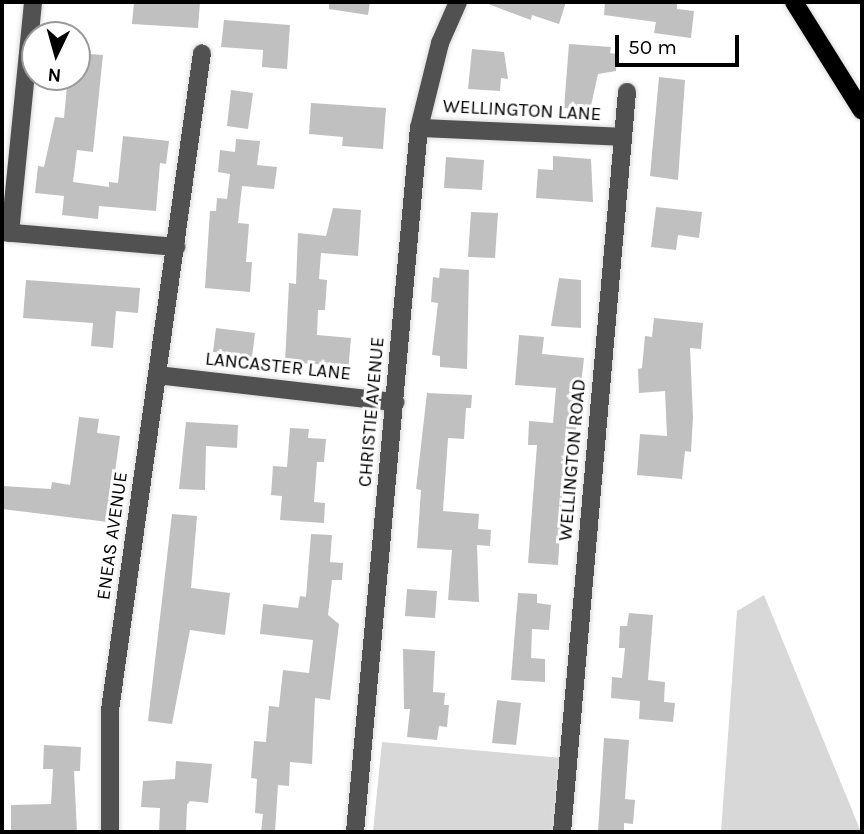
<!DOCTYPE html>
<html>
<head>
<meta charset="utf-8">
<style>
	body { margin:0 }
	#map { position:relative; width:864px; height:834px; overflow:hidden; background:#fff; font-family:Karla,sans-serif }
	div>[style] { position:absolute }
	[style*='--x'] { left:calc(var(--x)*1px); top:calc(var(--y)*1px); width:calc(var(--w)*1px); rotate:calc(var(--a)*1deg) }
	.green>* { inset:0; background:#d8d8d8 }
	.building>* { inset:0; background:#c0c0c0 }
	.roads { filter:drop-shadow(0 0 2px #dbdbdb) drop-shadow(0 0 2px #dbdbdb) }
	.minor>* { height:18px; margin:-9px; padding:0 9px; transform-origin:9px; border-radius:9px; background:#515151 }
	.major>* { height:18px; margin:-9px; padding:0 9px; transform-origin:9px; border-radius:9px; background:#000 }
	span { translate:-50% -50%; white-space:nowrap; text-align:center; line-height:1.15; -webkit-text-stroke:6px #fff; paint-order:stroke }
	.street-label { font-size:19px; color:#000 }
	.frame { position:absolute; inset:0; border:4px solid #000; pointer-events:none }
	.north { position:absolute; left:21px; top:21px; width:70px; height:70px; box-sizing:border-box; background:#fff; border:2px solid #999; border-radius:50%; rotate:185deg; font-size:19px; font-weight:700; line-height:28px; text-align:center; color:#000 }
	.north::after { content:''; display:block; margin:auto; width:24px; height:32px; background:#000; clip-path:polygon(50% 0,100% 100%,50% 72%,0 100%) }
	.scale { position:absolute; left:615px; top:35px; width:124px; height:32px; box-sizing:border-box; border:4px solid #000; border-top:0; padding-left:9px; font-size:21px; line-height:24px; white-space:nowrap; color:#000; -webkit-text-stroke:5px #fff; paint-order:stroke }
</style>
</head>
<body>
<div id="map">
	<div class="green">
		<div style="clip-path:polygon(764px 595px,861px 832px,721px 832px,737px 611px)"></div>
		<div style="clip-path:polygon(382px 742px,563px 758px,556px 832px,373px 832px)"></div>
	</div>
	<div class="building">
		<div style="clip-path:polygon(134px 2px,200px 2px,198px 28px,132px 24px)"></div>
		<div style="clip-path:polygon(329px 2px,370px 2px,368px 15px,329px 9px)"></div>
		<div style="clip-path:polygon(483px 2px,566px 2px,559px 24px,532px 15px,531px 20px)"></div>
		<div style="clip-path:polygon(605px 2px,677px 2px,677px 9px,694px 11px,691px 38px,654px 33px,656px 22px,604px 15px)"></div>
		<div style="clip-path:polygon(224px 20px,290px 25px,287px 69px,262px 67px,263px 50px,221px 47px)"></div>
		<div style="clip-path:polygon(569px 44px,611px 47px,610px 53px,617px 54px,616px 71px,598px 74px,590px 110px,564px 108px)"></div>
		<div style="clip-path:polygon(472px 49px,504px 52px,508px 79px,501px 78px,500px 91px,468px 89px)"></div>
		<div style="clip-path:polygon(77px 53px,103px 55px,93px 152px,77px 150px,73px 182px,109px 187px,109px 182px,118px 183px,123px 136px,169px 141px,166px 164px,160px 163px,156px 211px,99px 206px,98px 219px,62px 215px,64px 196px,35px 193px,38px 166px,44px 167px,55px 117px,64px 118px,67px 86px,73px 86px,77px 77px)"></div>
		<div style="clip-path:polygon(659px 77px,685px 80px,678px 180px,650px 176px)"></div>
		<div style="clip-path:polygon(231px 90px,253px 93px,248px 129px,227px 126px)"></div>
		<div style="clip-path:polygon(311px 103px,386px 108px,383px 149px,342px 146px,343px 137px,309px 134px)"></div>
		<div style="clip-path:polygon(236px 139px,260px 141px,257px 165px,277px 167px,274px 189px,242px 186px,238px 223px,249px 224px,246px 262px,252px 262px,250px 292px,205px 288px,210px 211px,216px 211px,217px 198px,227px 199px,230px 174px,218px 172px,220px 150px,235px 152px)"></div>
		<div style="clip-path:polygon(553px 156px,591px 159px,593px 202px,536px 198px,538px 169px,553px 170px)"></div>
		<div style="clip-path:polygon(446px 157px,484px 160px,482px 190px,444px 188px)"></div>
		<div style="clip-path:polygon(656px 207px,702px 212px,699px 238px,678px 235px,676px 250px,651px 247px)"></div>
		<div style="clip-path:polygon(333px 208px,361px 210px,358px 256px,321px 253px,319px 279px,327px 280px,325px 310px,318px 310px,317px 335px,351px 338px,348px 372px,330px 371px,330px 365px,285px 362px,289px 283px,296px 284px,298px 233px,326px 236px)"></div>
		<div style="clip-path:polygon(471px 212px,498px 213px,495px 258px,468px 257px)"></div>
		<div style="clip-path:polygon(440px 268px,469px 270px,467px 369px,440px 367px,440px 356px,432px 355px,438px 303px,431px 302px,433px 277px,439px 278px)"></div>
		<div style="clip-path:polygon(559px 278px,581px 280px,581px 328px,551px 326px)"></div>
		<div style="clip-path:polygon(26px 280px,140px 288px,138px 313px,116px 311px,113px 348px,91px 346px,93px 323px,23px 318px)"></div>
		<div style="clip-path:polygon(654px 318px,703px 323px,701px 349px,690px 348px,693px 417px,691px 452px,685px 451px,682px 479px,637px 475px,640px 434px,667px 436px,665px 391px,639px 393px,638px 369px,642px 368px,645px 336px,652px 337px)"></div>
		<div style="clip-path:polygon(216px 328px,255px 333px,252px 357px,213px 352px)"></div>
		<div style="clip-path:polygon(519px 335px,544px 337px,542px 354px,584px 358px,574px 448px,565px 448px,558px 565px,528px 563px,537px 445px,528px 445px,529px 421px,553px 423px,556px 388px,515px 385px)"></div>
		<div style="clip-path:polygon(427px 393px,472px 395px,471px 408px,466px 408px,464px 439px,448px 438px,443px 511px,479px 514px,478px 529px,491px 530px,490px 546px,477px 545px,479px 602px,448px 600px,452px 550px,417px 548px,421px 490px,416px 489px)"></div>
		<div style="clip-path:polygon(79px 417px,99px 419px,97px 433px,120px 436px,108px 522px,2px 509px,2px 486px,51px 489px,52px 482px,70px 485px)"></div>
		<div style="clip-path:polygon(186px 422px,238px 425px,237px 448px,206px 446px,205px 490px,179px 489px)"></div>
		<div style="clip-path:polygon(290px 428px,309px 429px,308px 438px,326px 439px,324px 462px,317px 462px,314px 502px,325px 503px,324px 523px,280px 520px,282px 496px,271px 495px,273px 466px,287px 467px)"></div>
		<div style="clip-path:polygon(172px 514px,197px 516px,191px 588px,230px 593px,225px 635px,190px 630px,172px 724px,148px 721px)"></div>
		<div style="clip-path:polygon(311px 534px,332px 535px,330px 562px,343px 563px,342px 580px,332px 580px,328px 615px,339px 624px,330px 700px,315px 698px,312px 764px,290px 762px,289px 786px,278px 785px,275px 832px,261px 832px,263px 814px,255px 813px,257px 779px,251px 778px,254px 741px,266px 742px,269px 706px,279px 707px,283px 670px,309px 673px,313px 640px,260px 634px,263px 604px,298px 608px,300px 596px,306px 597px)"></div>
		<div style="clip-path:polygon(407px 589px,437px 591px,435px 618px,405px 616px)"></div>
		<div style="clip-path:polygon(518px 593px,537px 594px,537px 603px,551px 605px,549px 630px,532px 629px,531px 658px,545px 659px,545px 682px,511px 680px)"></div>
		<div style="clip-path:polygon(629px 613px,653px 615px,648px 680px,665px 682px,664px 702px,675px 703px,673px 722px,639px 719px,640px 701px,611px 698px,612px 677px,622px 678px,625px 648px,619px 648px,620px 626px,627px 626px)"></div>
		<div style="clip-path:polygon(403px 649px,435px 651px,433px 692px,445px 693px,444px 705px,449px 705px,447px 727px,439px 726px,437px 740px,407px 737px,410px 709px,404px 709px)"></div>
		<div style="clip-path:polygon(497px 700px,521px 703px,516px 745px,492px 743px)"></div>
		<div style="clip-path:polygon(604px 738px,629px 740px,625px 799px,635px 800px,633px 824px,624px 823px,624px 832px,598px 832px)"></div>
		<div style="clip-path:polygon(44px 745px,81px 747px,80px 771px,74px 771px,77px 832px,11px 832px,11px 805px,51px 804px,53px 769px,43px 769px)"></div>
		<div style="clip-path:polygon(176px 761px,212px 764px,208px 803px,190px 801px,187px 805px,186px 832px,159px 832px,160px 808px,141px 807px,143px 781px,175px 779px)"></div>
	</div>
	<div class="roads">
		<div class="minor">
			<div style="--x:419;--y:128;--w:204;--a:2.5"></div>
			<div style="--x:2;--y:232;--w:175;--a:4.9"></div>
			<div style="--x:10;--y:233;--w:232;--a:-84.3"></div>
			<div style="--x:157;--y:375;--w:240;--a:6.5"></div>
			<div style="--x:110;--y:832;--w:122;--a:-90"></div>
			<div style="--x:110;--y:710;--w:663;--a:-82.03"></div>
			<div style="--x:355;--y:832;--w:707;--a:-84.81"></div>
			<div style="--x:419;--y:128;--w:88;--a:-76.1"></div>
			<div style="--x:440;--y:43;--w:45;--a:-66.3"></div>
			<div style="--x:562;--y:832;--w:743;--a:-84.98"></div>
		</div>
		<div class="major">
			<div style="--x:794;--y:2;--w:128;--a:58"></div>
		</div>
	</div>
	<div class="street-label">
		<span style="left:522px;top:111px;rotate:3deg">WELLINGTON LANE</span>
		<span style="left:278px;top:367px;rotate:6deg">LANCASTER LANE</span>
		<span style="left:372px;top:412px;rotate:-85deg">CHRISTIE AVENUE</span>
		<span style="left:573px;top:460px;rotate:-85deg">WELLINGTON ROAD</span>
		<span style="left:113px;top:536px;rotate:-82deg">ENEAS AVENUE</span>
	</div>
	<div class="frame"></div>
	<div class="north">N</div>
	<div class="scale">50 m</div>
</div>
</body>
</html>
